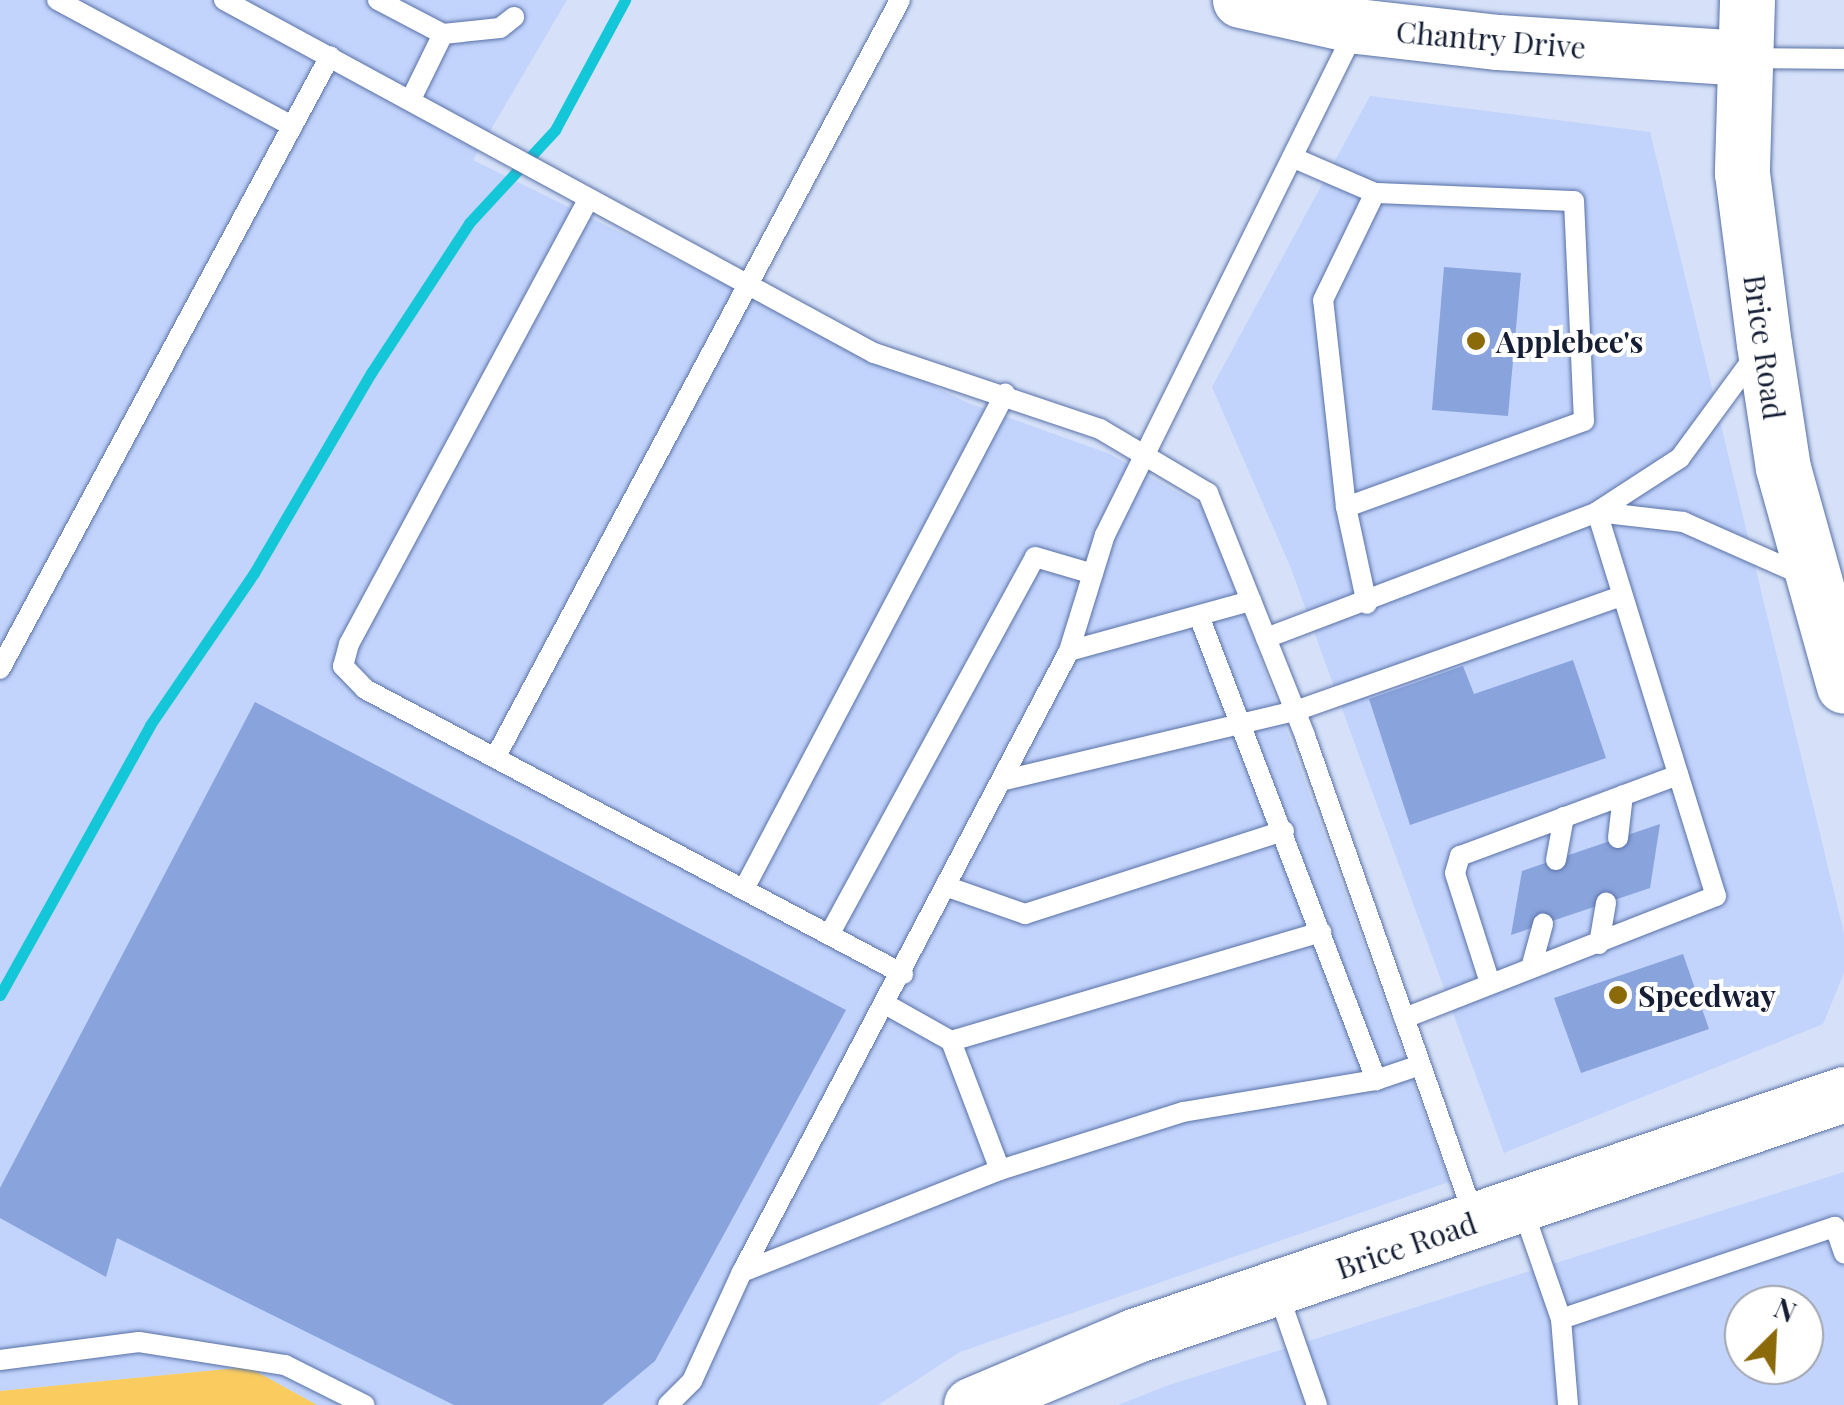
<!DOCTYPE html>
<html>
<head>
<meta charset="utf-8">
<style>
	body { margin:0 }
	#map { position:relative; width:1844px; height:1405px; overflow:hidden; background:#d6e1f9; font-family:"Playfair Display",serif }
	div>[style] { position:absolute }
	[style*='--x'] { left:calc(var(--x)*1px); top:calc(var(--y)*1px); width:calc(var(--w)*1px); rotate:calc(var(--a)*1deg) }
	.built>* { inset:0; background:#c2d4fc }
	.green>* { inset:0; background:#facc5f }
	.stream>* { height:11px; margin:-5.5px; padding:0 5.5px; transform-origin:5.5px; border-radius:5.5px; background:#14c7d8 }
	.building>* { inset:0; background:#89a3dc }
	.roads { filter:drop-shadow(0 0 2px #5971a6) drop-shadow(0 0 2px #5971a6) }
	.lane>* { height:20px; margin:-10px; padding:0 10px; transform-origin:10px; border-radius:10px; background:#fff }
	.secondary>* { height:55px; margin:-27.5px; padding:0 27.5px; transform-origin:27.5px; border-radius:27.5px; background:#fff }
	.primary>* { height:55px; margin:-27.5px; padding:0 27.5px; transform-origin:27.5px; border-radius:27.5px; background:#fff }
	.dots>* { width:28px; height:28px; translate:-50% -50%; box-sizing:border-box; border:5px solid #fff; border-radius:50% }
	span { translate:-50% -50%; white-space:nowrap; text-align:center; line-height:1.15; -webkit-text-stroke:8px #fff; paint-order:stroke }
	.street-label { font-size:30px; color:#151e34 }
	.poi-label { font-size:30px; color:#151e34; font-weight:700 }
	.left { translate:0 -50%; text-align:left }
	.north { position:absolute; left:1724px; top:1285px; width:100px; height:100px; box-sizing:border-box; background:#fff; border:2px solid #a1a5ae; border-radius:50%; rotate:24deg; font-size:28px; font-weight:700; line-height:40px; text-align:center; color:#151e34 }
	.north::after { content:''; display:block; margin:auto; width:35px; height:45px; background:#8b6a0a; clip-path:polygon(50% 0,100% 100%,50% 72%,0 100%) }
</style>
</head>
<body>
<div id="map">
	<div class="built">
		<div style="clip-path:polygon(0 0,567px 0,473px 160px,968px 403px,1110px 454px,1207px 509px,1449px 1182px,960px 1352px,878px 1405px,317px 1405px,248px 1367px,0 1391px)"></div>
		<div style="clip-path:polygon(1370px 96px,1650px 132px,1844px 933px,1844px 973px,1823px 1024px,1504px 1153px,1290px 566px,1212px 387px)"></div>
		<div style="clip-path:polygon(evenodd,1844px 1172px,1844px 1405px,1118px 1405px,1169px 1385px,1844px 1172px,1744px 1305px,1804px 1305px,1804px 1365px,1744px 1365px,1744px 1305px)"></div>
	</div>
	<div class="green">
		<div style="clip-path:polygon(248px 1367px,317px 1405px,0 1405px,0 1391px)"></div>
	</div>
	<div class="stream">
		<div style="--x:0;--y:995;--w:309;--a:-60.9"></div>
		<div style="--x:150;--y:725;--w:184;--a:-55.6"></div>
		<div style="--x:254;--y:573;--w:232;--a:-59.7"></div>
		<div style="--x:371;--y:373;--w:179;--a:-56.8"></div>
		<div style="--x:469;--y:223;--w:127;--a:-47.2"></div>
		<div style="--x:555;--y:130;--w:148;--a:-61.7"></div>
	</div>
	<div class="building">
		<div style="clip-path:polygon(1444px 267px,1521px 273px,1508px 416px,1432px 410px)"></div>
		<div style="clip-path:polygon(1573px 660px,1606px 758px,1410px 825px,1369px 699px,1463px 666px,1474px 694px)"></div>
		<div style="clip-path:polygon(255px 702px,846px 1010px,655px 1361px,602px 1405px,454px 1405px,117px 1238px,106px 1277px,0 1218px,0 1188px)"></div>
		<div style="clip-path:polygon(1660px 824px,1650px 888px,1511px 935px,1522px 871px)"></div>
		<div style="clip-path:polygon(1683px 954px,1709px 1029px,1581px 1073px,1554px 998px)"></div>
	</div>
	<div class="roads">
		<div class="lane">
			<div style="--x:57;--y:0;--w:267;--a:28.2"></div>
			<div style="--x:224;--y:0;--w:740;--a:28.51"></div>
			<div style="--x:874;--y:353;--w:238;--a:18.6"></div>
			<div style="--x:1100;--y:429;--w:126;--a:30.7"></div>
			<div style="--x:1208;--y:493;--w:262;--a:68.2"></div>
			<div style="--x:1305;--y:736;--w:512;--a:70.61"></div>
			<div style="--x:378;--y:0;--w:73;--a:27.6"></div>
			<div style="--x:443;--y:34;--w:70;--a:116.2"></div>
			<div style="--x:443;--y:34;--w:57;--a:-6"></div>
			<div style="--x:500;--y:28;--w:18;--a:-38"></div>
			<div style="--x:1748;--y:58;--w:96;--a:0.6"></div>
			<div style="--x:1294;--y:158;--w:88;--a:23.4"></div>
			<div style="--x:588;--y:200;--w:504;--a:118.29"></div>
			<div style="--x:349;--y:644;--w:23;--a:105"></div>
			<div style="--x:343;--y:666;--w:32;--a:46"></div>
			<div style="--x:365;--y:689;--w:609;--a:27.91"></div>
			<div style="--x:1757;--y:353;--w:130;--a:126.3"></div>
			<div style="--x:1680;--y:458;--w:99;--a:147"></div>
			<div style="--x:1597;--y:512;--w:87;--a:6.6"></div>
			<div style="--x:1683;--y:522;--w:136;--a:23.9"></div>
			<div style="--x:1346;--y:507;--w:208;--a:-96.3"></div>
			<div style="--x:1323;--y:300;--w:119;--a:-64.1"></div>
			<div style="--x:1375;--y:193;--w:199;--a:2.3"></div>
			<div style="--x:1574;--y:201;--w:220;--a:87.4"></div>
			<div style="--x:1584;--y:421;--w:253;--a:160.1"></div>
			<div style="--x:1346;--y:507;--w:99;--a:77.8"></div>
			<div style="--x:1199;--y:616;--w:497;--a:69.1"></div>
			<div style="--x:1266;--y:638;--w:354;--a:-20.8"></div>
			<div style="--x:1597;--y:512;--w:402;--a:72.8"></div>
			<div style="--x:1716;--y:896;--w:335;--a:158.6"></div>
			<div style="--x:1069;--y:651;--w:189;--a:-15.4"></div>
			<div style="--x:0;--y:669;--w:696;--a:-61.7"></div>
			<div style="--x:495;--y:758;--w:859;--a:-61.88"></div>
			<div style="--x:1005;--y:780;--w:298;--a:-13.4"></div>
			<div style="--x:1295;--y:711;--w:347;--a:-19.4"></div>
			<div style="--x:1618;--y:838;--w:43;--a:-83.4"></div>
			<div style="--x:1556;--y:860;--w:44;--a:-79.5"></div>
			<div style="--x:948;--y:887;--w:82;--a:19.3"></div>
			<div style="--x:1025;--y:914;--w:272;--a:-17.8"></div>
			<div style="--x:744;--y:889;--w:560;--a:-62.2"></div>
			<div style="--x:829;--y:935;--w:430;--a:-61.4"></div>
			<div style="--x:1035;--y:557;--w:60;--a:16.3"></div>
			<div style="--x:1599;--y:944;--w:42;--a:-80.3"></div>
			<div style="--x:1531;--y:968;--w:46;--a:-74.7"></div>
			<div style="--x:1490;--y:983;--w:115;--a:-107.7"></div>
			<div style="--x:1455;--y:873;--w:18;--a:-74"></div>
			<div style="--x:1460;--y:856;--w:233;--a:-20.4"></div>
			<div style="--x:887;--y:1005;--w:73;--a:29.4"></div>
			<div style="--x:951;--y:1041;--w:138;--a:69.2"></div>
			<div style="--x:951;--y:1041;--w:386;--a:-16.4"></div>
			<div style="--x:1522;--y:1207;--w:119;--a:70.8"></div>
			<div style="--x:1561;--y:1319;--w:86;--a:85.3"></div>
			<div style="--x:742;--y:1272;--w:277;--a:-21.6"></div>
			<div style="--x:1000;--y:1170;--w:192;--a:-17.6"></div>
			<div style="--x:1183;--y:1112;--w:196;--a:-9.4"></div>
			<div style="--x:1376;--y:1080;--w:46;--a:-18.8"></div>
			<div style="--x:1277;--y:1290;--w:122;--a:70.8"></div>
			<div style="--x:1561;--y:1319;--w:289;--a:-18.6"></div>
			<div style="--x:1835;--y:1227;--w:28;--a:71"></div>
			<div style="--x:0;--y:1360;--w:140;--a:-7.4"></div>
			<div style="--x:139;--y:1342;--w:148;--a:9"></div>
			<div style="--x:285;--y:1365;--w:89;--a:26.6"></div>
			<div style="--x:668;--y:1405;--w:34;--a:-45"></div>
			<div style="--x:692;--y:1381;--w:120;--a:-65.4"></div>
			<div style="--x:742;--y:1272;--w:702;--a:-62.23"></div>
			<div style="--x:1069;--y:651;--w:121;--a:-72.8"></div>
			<div style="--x:1105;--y:535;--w:566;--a:-63.66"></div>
		</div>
		<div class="secondary">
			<div style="--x:1240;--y:0;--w:120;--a:12.5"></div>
			<div style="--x:1357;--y:26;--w:142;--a:6.5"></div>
			<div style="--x:1498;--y:42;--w:249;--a:3.7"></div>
			<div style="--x:971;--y:1405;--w:177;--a:-22.9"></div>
			<div style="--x:1134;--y:1336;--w:750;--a:-18.82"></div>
		</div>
		<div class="primary">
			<div style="--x:1747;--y:0;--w:173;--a:91.7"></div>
			<div style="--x:1742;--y:173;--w:172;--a:82.7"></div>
			<div style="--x:1764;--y:344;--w:125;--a:81.3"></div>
			<div style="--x:1783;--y:468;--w:226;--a:74.4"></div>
		</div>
	</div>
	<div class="dots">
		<div style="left:1476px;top:341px;background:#8b6a0a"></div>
		<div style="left:1618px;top:995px;background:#8b6a0a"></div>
	</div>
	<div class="street-label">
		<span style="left:1491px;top:39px;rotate:5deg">Chantry Drive</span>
		<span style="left:1765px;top:347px;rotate:82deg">Brice Road</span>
		<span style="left:1406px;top:1245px;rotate:-19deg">Brice Road</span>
	</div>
	<div class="poi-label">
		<span class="left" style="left:1496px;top:341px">Applebee's</span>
		<span class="left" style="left:1638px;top:995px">Speedway</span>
	</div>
	<div class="north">N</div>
</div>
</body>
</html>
